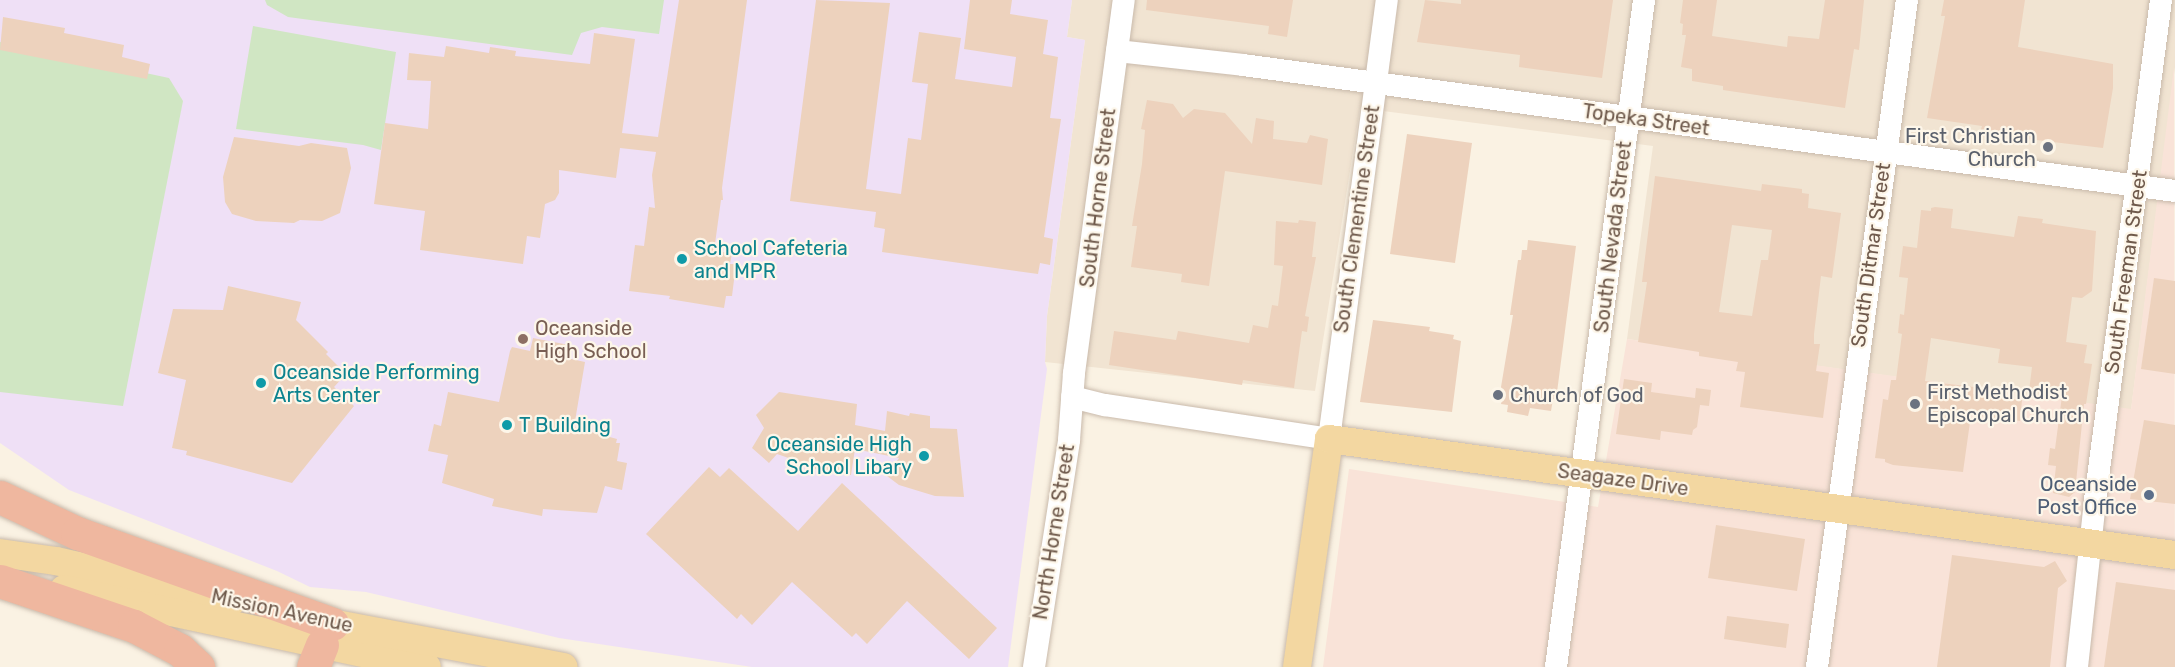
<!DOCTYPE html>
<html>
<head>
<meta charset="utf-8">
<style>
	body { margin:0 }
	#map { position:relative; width:2175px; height:667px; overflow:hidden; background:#faf2e3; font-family:Rubik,sans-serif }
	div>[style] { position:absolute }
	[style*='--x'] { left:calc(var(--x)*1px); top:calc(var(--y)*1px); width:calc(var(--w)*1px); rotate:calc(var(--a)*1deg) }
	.residential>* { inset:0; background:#f1e4d2 }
	.commercial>* { inset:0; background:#f9e3d8 }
	.education>* { inset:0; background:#efe0f6 }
	.green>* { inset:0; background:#d0e6c3 }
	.building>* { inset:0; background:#edd2bd }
	.roads { filter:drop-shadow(0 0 2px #c9baab) drop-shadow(0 0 2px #c9baab) }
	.minor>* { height:22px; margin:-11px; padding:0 11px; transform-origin:11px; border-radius:11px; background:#fff }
	.major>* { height:28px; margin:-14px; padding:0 14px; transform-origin:14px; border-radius:14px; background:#f3d7a1 }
	.highway>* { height:33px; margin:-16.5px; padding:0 16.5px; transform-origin:16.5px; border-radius:16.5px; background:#efb79f }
	.dots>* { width:16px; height:16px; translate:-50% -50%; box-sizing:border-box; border:3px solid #fdf6e9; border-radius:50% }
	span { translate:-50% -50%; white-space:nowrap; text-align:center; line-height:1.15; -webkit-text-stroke:4.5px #fdf6e9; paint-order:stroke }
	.street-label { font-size:20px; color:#6f5a4c }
	.worship-label { font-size:20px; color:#5b616d }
	.right { translate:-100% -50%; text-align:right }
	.left { translate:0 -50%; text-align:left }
	.culture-label { font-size:20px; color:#0d838f }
	.education-label { font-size:20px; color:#785e54 }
	.service-label { font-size:20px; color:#4e5e75 }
</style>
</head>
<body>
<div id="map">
	<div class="residential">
		<div style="clip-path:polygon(1072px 0,2175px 0,2175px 67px,2131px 410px,1627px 339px,1653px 146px,1360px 108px,1315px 391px,1045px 362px,1047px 316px,1085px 40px,1067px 37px)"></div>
	</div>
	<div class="commercial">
		<div style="clip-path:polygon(2174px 67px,2175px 667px,1323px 667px,1349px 469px,1598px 507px,1627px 339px,2131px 409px)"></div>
	</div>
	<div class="education">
		<div style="clip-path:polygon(0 0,1072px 0,1067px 37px,1085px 40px,1047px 316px,1045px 362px,1047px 369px,1008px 667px,752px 667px,559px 638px,366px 592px,310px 587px,277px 571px,69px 490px,0 443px)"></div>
	</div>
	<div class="green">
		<div style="clip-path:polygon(265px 0,664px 0,659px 34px,602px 27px,581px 33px,572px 55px,288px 17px,267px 5px)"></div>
		<div style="clip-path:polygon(253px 26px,396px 52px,381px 150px,363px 145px,236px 129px)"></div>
		<div style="clip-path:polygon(0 42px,169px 78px,183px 101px,123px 406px,0 392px)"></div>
	</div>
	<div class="building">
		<div style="clip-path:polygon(679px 0,747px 0,722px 188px,723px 200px,721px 200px,714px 251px,732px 253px,730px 264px,736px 264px,732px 296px,726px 296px,724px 308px,669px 299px,670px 296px,629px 291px,635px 245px,644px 246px,649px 207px,655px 208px,652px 175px,656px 152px,620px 148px,616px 178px,559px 170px,559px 193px,555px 200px,545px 204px,540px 238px,527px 236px,523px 264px,420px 250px,425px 211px,374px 204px,385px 123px,428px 129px,431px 81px,407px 80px,409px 53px,444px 57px,446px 46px,489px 53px,490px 47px,516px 51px,515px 56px,590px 64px,594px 33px,635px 39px,622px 133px,658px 137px)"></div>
		<div style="clip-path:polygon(816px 0,890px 3px,866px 189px,901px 194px,908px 138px,921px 140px,928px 84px,912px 82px,919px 32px,961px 38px,955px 79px,1012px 87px,1016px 57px,964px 49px,970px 0,1012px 0,1010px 14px,1048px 20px,1043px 54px,1058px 57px,1050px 118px,1061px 119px,1044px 237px,1053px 239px,1050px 265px,1040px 263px,1038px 274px,882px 252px,885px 229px,874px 227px,876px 212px,790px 201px)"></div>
		<div style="clip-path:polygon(1147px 0,1293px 0,1287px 37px,1268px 34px,1269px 26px,1146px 10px)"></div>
		<div style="clip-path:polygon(1425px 0,1461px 4px,1461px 0,1613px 0,1602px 78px,1519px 67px,1520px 55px,1417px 42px)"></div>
		<div style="clip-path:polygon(1683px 0,1717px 0,1712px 36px,1787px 47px,1788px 36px,1819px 39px,1825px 0,1864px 0,1859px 50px,1854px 49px,1845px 108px,1723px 90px,1723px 86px,1692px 81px,1692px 69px,1681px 67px,1686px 35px,1682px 35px,1683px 24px,1680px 23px)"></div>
		<div style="clip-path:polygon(1944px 0,2025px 0,2018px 47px,2113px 64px,2113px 88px,2103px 148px,2027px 139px,2027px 135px,1981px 129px,1982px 126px,1927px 118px,1945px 16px,1941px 16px)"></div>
		<div style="clip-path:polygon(3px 17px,65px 28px,64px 33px,124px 45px,122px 57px,150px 64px,147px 79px,0 50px)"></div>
		<div style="clip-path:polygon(1147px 100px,1173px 104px,1183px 118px,1194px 109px,1225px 113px,1252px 144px,1256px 118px,1274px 121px,1273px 139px,1307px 143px,1310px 135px,1328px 139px,1322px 185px,1225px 171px,1209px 286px,1181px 282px,1182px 274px,1131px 267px,1137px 226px,1132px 226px,1142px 164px,1145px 130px,1141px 129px)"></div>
		<div style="clip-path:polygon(1407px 134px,1472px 143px,1455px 263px,1390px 254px)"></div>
		<div style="clip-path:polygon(234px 137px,299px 146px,311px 143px,347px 148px,351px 168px,340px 213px,322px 221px,300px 220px,294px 223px,256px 221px,232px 214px,225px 202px,223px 177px)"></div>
		<div style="clip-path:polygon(evenodd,1655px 176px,1761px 191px,1762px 184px,1802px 189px,1802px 193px,1809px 194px,1808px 208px,1841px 213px,1832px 278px,1821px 276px,1814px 334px,1814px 344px,1820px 344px,1816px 371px,1829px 373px,1823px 418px,1740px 407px,1745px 372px,1736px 371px,1738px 362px,1699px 356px,1699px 352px,1638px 342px,1647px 282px,1642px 282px,1655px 176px,1732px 225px,1772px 230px,1768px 260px,1761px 260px,1752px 316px,1719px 312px,1732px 225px)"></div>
		<div style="clip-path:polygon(1935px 207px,1953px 209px,1951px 228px,2014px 237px,2018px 216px,2043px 219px,2042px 223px,2096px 231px,2092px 291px,2082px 298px,2072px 297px,2066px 342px,2087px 345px,2084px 363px,2092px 364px,2086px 404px,2084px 404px,2075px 492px,2069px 497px,2053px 493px,2056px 466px,2048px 465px,2050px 448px,2055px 449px,2062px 396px,2029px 391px,2032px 367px,1998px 363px,2000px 349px,1931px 338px,1925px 381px,1974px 387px,1973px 394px,2022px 400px,2020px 421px,1971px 415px,1963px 472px,1893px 465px,1885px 462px,1885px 459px,1875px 458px,1883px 399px,1888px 400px,1891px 380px,1896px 380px,1902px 334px,1898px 333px,1900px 314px,1904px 315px,1908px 278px,1899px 277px,1903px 246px,1917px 248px,1921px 210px,1931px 211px,1931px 208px)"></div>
		<div style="clip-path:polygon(1299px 220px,1316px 222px,1312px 257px,1316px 257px,1305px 316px,1309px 317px,1307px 332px,1302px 331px,1294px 388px,1243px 380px,1242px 385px,1109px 365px,1114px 331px,1176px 340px,1178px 331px,1249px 343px,1253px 325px,1268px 328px,1272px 305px,1278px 306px,1283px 266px,1274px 265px,1276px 221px,1298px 223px)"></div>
		<div style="clip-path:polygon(1528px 240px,1576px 246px,1556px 400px,1553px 399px,1551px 411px,1530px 408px,1528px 416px,1507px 412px,1508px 405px,1501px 404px,1503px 393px,1500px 393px,1513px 315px,1510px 315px,1518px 260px,1521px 260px,1522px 250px,1527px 250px)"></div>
		<div style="clip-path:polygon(2154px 278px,2175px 281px,2175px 374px,2141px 369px)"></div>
		<div style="clip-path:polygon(228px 286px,301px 302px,296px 320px,328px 352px,326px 354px,346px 374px,334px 387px,354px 406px,292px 483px,186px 455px,187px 451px,172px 448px,186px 380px,158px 373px,173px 309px,223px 310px)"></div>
		<div style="clip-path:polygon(1373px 320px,1430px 327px,1429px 331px,1454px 335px,1453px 339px,1461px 341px,1452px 412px,1360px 402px)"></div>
		<div style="clip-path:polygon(533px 338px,569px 345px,567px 358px,585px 362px,574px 427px,617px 439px,616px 443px,620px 443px,617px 461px,627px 463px,622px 490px,605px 486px,597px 513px,543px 509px,542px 516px,492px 506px,494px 499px,442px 483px,448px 455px,428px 451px,434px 424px,441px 426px,448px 392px,499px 402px,510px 351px,512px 347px,530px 351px)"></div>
		<div style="clip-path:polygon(1624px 379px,1652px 383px,1651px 392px,1695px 398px,1696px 388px,1711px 390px,1709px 406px,1700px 405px,1697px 427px,1693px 430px,1692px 435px,1661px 431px,1660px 440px,1616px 434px)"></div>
		<div style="clip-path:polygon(779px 392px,857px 404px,855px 425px,885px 431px,887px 411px,909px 416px,910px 413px,930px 416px,930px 428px,957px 429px,964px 497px,935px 496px,899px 485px,887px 476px,899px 458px,855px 449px,851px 475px,809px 468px,809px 465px,777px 454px,769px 463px,752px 448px,764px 428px,756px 415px)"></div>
		<div style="clip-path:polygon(2144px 420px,2175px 425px,2175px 504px,2130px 499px)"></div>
		<div style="clip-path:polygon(709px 467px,720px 477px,729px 468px,798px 531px,842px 483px,997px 628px,969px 659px,907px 601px,867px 644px,856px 633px,852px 637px,792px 582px,752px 625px,741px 614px,737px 619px,646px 534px)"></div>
		<div style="clip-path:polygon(1716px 525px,1805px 539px,1797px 591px,1708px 578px)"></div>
		<div style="clip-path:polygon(1952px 555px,2044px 567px,2055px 561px,2067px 581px,2058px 588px,2050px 667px,1937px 667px)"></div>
		<div style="clip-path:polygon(2116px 582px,2175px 590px,2175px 667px,2104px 667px)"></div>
		<div style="clip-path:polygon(1727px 616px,1789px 624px,1786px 648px,1724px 639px)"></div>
	</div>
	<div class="roads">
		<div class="minor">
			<div style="--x:1117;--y:51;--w:127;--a:6.3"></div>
			<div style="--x:1243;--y:65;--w:940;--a:7.7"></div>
			<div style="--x:1072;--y:397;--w:34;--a:14"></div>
			<div style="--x:1105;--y:405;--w:227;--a:8.6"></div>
			<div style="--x:1329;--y:439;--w:443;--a:-82.5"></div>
			<div style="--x:1034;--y:667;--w:230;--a:-81.2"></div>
			<div style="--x:1069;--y:440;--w:67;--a:-85.7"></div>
			<div style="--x:1074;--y:373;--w:376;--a:-82.4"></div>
			<div style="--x:1556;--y:667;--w:673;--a:-82.48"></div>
			<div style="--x:1817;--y:667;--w:673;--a:-82.32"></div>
			<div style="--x:2077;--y:667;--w:168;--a:-83.8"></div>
			<div style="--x:2095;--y:500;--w:504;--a:-82.48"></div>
		</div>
		<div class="major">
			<div style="--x:0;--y:553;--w:57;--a:8.1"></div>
			<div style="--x:56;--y:561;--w:181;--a:12.7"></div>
			<div style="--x:64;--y:589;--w:371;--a:12.1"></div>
			<div style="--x:310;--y:619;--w:258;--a:10.7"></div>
			<div style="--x:1297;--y:667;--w:230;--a:-82"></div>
			<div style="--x:1329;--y:439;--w:854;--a:7.81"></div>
		</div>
		<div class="highway">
			<div style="--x:0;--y:497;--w:85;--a:25.1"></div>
			<div style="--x:77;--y:533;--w:271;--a:19.6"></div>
			<div style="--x:0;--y:581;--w:141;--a:18.6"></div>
			<div style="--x:134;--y:626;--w:52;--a:27.6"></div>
			<div style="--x:180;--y:650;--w:25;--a:43"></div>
			<div style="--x:313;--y:667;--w:24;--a:-68"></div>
		</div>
	</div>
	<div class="dots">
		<div style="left:2048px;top:147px;background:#6b7280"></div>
		<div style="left:682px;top:259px;background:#0f9aa8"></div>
		<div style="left:523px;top:339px;background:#8d6e63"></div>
		<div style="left:261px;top:383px;background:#0f9aa8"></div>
		<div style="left:1498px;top:395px;background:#6b7280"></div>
		<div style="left:1915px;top:404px;background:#6b7280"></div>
		<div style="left:507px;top:425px;background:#0f9aa8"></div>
		<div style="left:924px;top:456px;background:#0f9aa8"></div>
		<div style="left:2149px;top:495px;background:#5c6f8a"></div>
	</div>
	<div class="street-label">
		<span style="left:1646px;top:120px;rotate:8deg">Topeka Street</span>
		<span style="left:1098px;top:198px;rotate:-83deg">South Horne Street</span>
		<span style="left:1357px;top:219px;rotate:-82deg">South Clementine Street</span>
		<span style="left:1613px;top:237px;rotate:-83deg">South Nevada Street</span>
		<span style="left:1871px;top:255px;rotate:-82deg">South Ditmar Street</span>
		<span style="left:2126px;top:272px;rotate:-82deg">South Freeman Street</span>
		<span style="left:1623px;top:480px;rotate:8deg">Seagaze Drive</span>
		<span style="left:1054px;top:532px;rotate:-81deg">North Horne Street</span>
		<span style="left:282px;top:611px;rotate:12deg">Mission Avenue</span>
	</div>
	<div class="worship-label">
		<span class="right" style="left:2036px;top:148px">First Christian<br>Church</span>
		<span class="left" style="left:1927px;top:404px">First Methodist<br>Episcopal Church</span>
		<span class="left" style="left:1510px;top:395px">Church of God</span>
	</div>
	<div class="culture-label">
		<span class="left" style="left:694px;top:260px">School Cafeteria<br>and MPR</span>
		<span class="left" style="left:273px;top:384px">Oceanside Performing<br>Arts Center</span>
		<span class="left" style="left:519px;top:425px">T Building</span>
		<span class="right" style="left:912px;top:456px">Oceanside High<br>School Libary</span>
	</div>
	<div class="education-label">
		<span class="left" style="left:535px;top:340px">Oceanside<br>High School</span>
	</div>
	<div class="service-label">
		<span class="right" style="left:2137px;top:496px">Oceanside<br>Post Office</span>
	</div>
</div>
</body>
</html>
